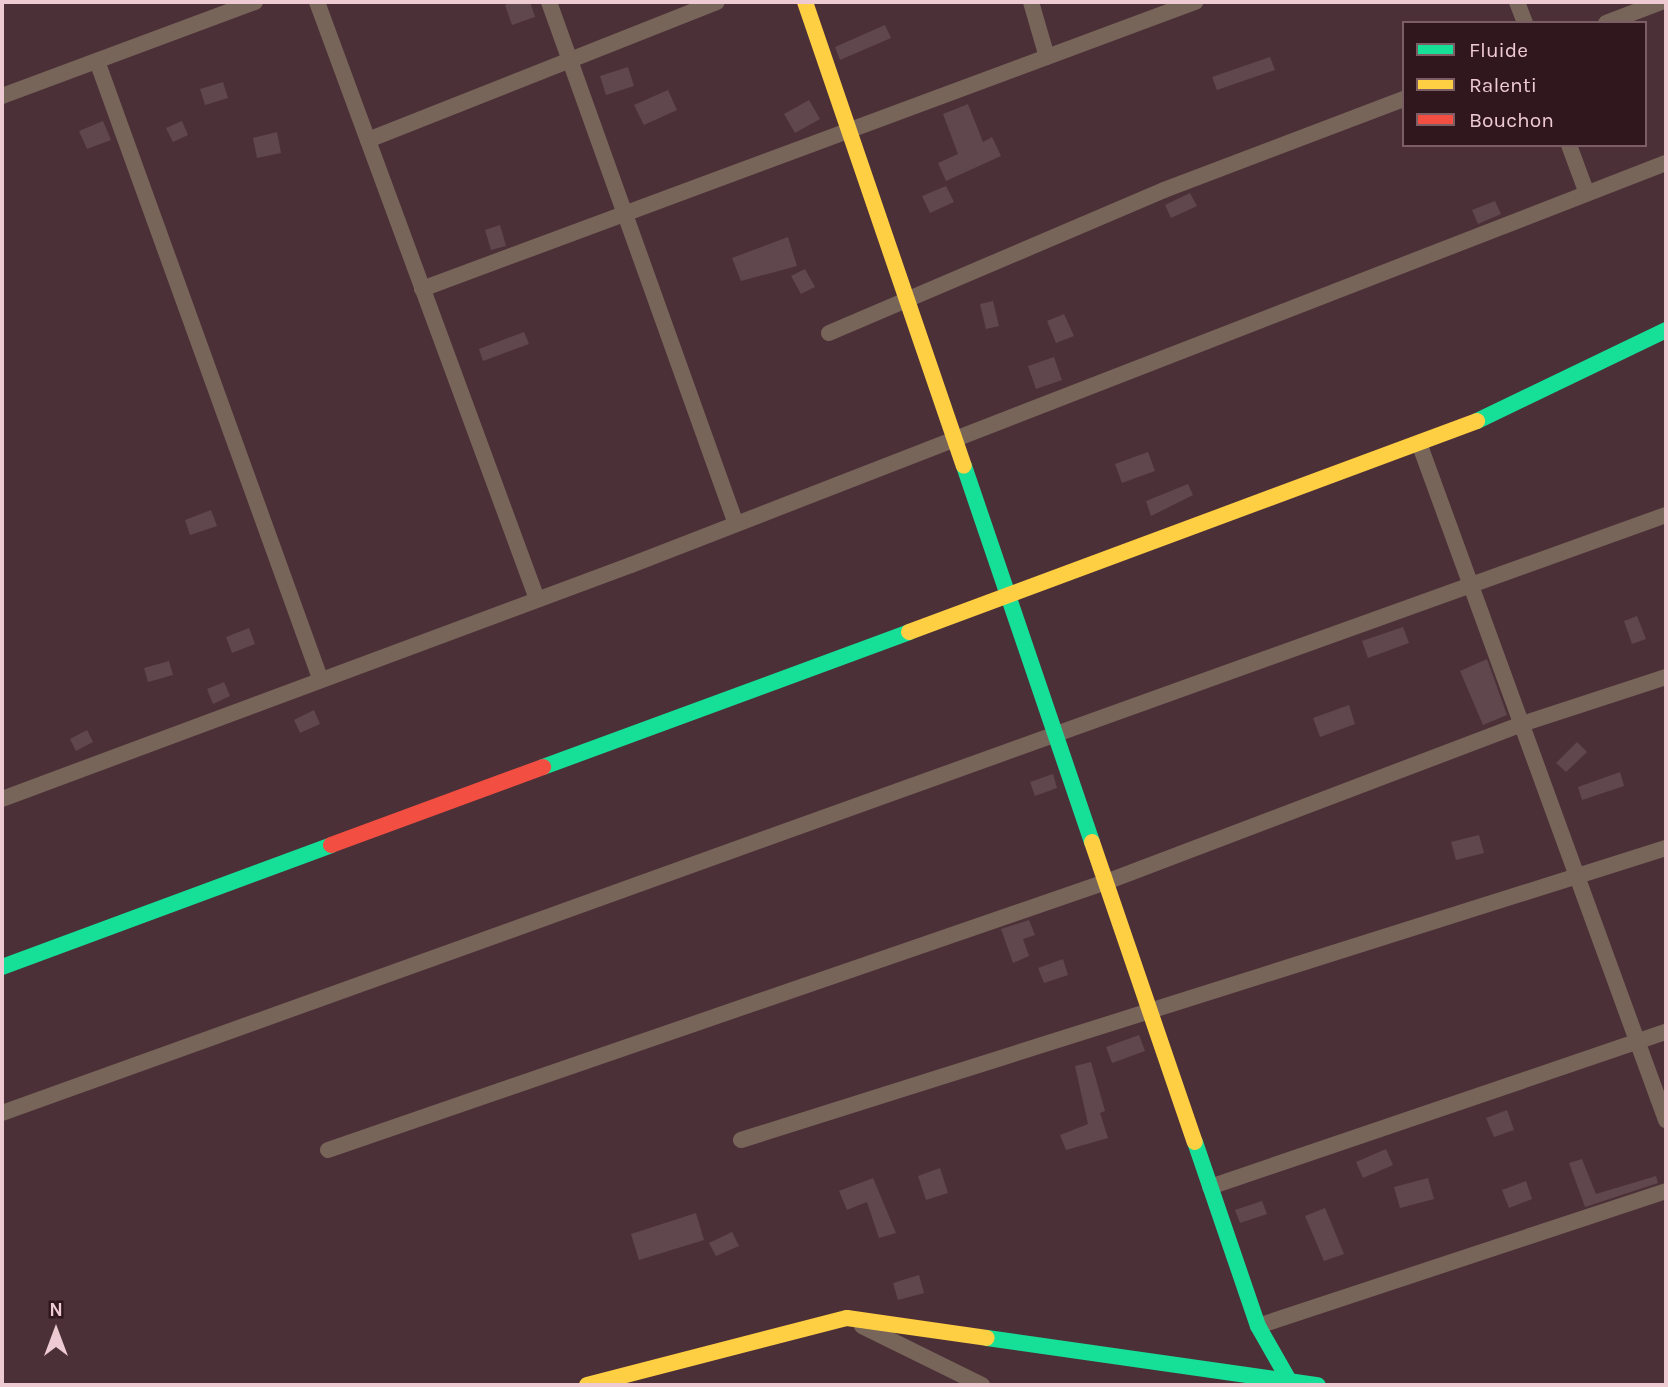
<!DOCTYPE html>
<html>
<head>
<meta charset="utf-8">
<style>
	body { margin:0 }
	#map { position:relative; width:1668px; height:1387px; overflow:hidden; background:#4c3038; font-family:Karla,sans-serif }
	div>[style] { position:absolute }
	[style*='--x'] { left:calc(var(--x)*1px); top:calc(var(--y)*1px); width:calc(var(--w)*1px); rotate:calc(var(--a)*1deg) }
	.building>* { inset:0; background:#5f474d }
	.street>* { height:16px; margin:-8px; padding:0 8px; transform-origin:8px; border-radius:8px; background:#78655a }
	.fast>* { height:16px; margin:-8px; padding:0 8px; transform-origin:8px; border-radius:8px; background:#16e098 }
	.slow>* { height:16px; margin:-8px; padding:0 8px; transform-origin:8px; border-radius:8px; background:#ffcf43 }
	.jam>* { height:16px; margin:-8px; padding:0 8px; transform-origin:8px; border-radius:8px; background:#f24e42 }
	span { translate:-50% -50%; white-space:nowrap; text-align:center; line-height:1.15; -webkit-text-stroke:5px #2f171d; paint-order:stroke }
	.frame { position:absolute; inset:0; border:4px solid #eecad2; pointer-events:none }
	.legend { position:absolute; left:1402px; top:21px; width:245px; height:126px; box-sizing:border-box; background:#2f171d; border:2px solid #7b5f65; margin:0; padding:9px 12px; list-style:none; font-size:21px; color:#eecad2 }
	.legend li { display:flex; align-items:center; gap:14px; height:35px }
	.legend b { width:35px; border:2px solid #7b5f65 }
	.north { position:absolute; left:21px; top:1296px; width:70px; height:70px; -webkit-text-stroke:5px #2f171d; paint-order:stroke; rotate:0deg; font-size:19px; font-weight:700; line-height:28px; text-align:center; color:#eecad2 }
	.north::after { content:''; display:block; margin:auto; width:24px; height:32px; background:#eecad2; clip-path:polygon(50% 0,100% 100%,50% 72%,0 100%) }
</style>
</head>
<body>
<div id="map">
	<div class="building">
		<div style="clip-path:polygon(514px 2px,530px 2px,535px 17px,512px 25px,505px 5px)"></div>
		<div style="clip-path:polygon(885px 25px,891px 38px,840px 60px,835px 47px)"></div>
		<div style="clip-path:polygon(1270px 57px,1275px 70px,1217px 90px,1212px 77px)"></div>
		<div style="clip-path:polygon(628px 67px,634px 86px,606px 95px,600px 76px)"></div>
		<div style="clip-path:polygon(223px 82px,228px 98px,205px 105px,200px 89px)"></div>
		<div style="clip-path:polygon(668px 90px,677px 110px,644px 125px,634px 105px)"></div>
		<div style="clip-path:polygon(809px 100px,820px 119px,795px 133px,784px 114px)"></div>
		<div style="clip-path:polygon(968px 104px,983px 142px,992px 137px,1001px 156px,946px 181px,938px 163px,958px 154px,943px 114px)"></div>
		<div style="clip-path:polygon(103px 121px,111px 140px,87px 149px,79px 131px)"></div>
		<div style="clip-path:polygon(182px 121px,188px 135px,173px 142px,166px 128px)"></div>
		<div style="clip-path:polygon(277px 132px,281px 153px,257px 158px,253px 138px)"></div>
		<div style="clip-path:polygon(946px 186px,954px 202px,930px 213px,922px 196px)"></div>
		<div style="clip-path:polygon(1190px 193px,1197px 206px,1171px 218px,1165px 205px)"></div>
		<div style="clip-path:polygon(1495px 201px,1501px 214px,1478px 224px,1472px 210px)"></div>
		<div style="clip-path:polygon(500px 225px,506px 246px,491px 250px,485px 230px)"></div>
		<div style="clip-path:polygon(788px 237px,797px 266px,741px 281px,732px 258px)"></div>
		<div style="clip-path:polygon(805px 269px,815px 287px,801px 294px,791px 276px)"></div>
		<div style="clip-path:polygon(993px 301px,999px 326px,986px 329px,980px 304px)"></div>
		<div style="clip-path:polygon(1064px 314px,1074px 336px,1056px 343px,1047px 321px)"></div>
		<div style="clip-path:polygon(524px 332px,529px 344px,483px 361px,479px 349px)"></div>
		<div style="clip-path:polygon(1054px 357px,1062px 380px,1036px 389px,1028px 366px)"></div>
		<div style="clip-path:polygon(1148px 452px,1155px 471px,1122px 483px,1115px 464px)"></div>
		<div style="clip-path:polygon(1188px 484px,1193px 495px,1151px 516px,1146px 501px)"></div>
		<div style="clip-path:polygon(211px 510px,217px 526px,190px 535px,185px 520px)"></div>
		<div style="clip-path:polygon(1637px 616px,1646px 639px,1632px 644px,1624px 621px)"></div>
		<div style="clip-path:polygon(1403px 627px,1409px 643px,1368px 658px,1362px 641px)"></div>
		<div style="clip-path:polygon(249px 628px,255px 644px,232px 653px,226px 637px)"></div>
		<div style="clip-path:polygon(1487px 659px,1507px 715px,1483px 725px,1460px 671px)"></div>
		<div style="clip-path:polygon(169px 661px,173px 675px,148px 682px,144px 668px)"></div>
		<div style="clip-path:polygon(224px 682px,230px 696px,213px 704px,207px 689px)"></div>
		<div style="clip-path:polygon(1349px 705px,1355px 724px,1320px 737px,1313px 718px)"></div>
		<div style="clip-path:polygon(314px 710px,320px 724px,300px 733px,294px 720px)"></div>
		<div style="clip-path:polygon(87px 730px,93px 742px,76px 751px,70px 739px)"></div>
		<div style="clip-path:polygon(1577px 742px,1587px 752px,1566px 772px,1556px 763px)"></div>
		<div style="clip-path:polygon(1620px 772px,1624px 786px,1582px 800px,1578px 787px)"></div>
		<div style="clip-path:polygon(1053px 774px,1057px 788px,1035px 796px,1030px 782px)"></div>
		<div style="clip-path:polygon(1479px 835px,1484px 853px,1456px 860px,1451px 842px)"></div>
		<div style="clip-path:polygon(1029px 920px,1035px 935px,1023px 939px,1029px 956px,1013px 963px,1001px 929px)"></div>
		<div style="clip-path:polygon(1063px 959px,1068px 975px,1044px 983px,1038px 968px)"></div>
		<div style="clip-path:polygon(1139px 1035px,1145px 1051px,1112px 1063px,1106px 1047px)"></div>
		<div style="clip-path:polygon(1091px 1062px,1105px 1111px,1100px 1113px,1108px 1138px,1066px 1150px,1060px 1135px,1088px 1124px,1075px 1066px)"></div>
		<div style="clip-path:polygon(1507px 1110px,1514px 1130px,1494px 1137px,1486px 1118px)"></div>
		<div style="clip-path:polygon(1386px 1149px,1393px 1165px,1363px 1178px,1356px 1162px)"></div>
		<div style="clip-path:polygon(1582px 1159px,1596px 1194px,1656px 1176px,1658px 1183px,1585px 1207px,1569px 1163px)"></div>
		<div style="clip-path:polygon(940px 1168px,948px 1193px,926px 1200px,918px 1176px)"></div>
		<div style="clip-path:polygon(873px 1178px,896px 1233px,879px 1238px,867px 1202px,847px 1210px,839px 1191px)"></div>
		<div style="clip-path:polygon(1428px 1178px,1434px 1199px,1400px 1208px,1394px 1187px)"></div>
		<div style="clip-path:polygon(1526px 1181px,1532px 1199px,1509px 1208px,1502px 1190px)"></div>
		<div style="clip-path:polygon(1262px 1201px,1267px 1214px,1240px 1223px,1235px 1210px)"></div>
		<div style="clip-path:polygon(1325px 1208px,1344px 1254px,1324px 1261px,1305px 1216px)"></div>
		<div style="clip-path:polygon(696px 1213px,704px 1240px,639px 1260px,631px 1234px)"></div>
		<div style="clip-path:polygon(732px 1232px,739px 1246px,716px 1256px,709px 1243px)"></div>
		<div style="clip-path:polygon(919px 1275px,924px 1293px,898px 1300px,893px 1283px)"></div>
	</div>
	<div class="street">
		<div style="--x:317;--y:2;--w:636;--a:69.77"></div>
		<div style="--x:549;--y:2;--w:554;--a:70.29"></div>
		<div style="--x:1031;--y:2;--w:57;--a:73.8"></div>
		<div style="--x:1517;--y:2;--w:22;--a:69"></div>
		<div style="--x:1606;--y:23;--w:59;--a:-20.9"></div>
		<div style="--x:97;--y:61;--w:656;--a:70.13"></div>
		<div style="--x:2;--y:96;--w:270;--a:-20.4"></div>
		<div style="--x:368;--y:140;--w:375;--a:-21.6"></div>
		<div style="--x:1569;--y:145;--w:49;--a:69.7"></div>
		<div style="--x:422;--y:289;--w:825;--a:-20.37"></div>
		<div style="--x:829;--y:333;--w:364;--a:-23.1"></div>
		<div style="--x:1164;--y:190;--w:257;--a:-20.8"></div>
		<div style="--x:1419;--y:443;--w:721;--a:69.96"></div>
		<div style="--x:2;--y:799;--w:671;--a:-20.41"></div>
		<div style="--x:631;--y:565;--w:1110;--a:-21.23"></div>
		<div style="--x:2;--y:1113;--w:1768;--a:-19.77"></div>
		<div style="--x:741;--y:1140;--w:970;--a:-17.52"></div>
		<div style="--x:328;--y:1150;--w:823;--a:-19.01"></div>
		<div style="--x:1106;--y:882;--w:445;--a:-20.8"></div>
		<div style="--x:1522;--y:724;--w:151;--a:-18.1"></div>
		<div style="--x:1210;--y:1187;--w:482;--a:-18.8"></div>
		<div style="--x:862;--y:1326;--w:134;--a:26.2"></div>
		<div style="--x:1258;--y:1326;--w:430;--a:-18.3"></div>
	</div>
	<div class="fast">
		<div style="--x:1477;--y:421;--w:210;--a:-25.7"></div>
		<div style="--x:964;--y:466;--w:397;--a:71.2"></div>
		<div style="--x:543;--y:767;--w:390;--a:-20.2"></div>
		<div style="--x:2;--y:967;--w:351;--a:-20.3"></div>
		<div style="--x:1195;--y:1142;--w:194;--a:71.1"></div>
		<div style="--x:1258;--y:1326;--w:64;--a:60.3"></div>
		<div style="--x:987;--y:1338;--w:334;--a:8.1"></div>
	</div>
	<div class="slow">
		<div style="--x:805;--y:2;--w:490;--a:71.1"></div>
		<div style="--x:909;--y:632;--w:606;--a:-20.38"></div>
		<div style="--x:1092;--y:842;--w:317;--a:71.1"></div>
		<div style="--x:587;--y:1385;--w:268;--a:-14.5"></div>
		<div style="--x:847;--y:1318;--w:141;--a:8.1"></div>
	</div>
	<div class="jam">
		<div style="--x:331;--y:845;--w:226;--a:-20.2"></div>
	</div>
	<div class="frame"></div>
	<ul class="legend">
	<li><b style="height:9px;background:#16e098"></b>Fluide</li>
	<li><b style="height:9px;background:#ffcf43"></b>Ralenti</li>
	<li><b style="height:9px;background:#f24e42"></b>Bouchon</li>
	</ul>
	<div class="north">N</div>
</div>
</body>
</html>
